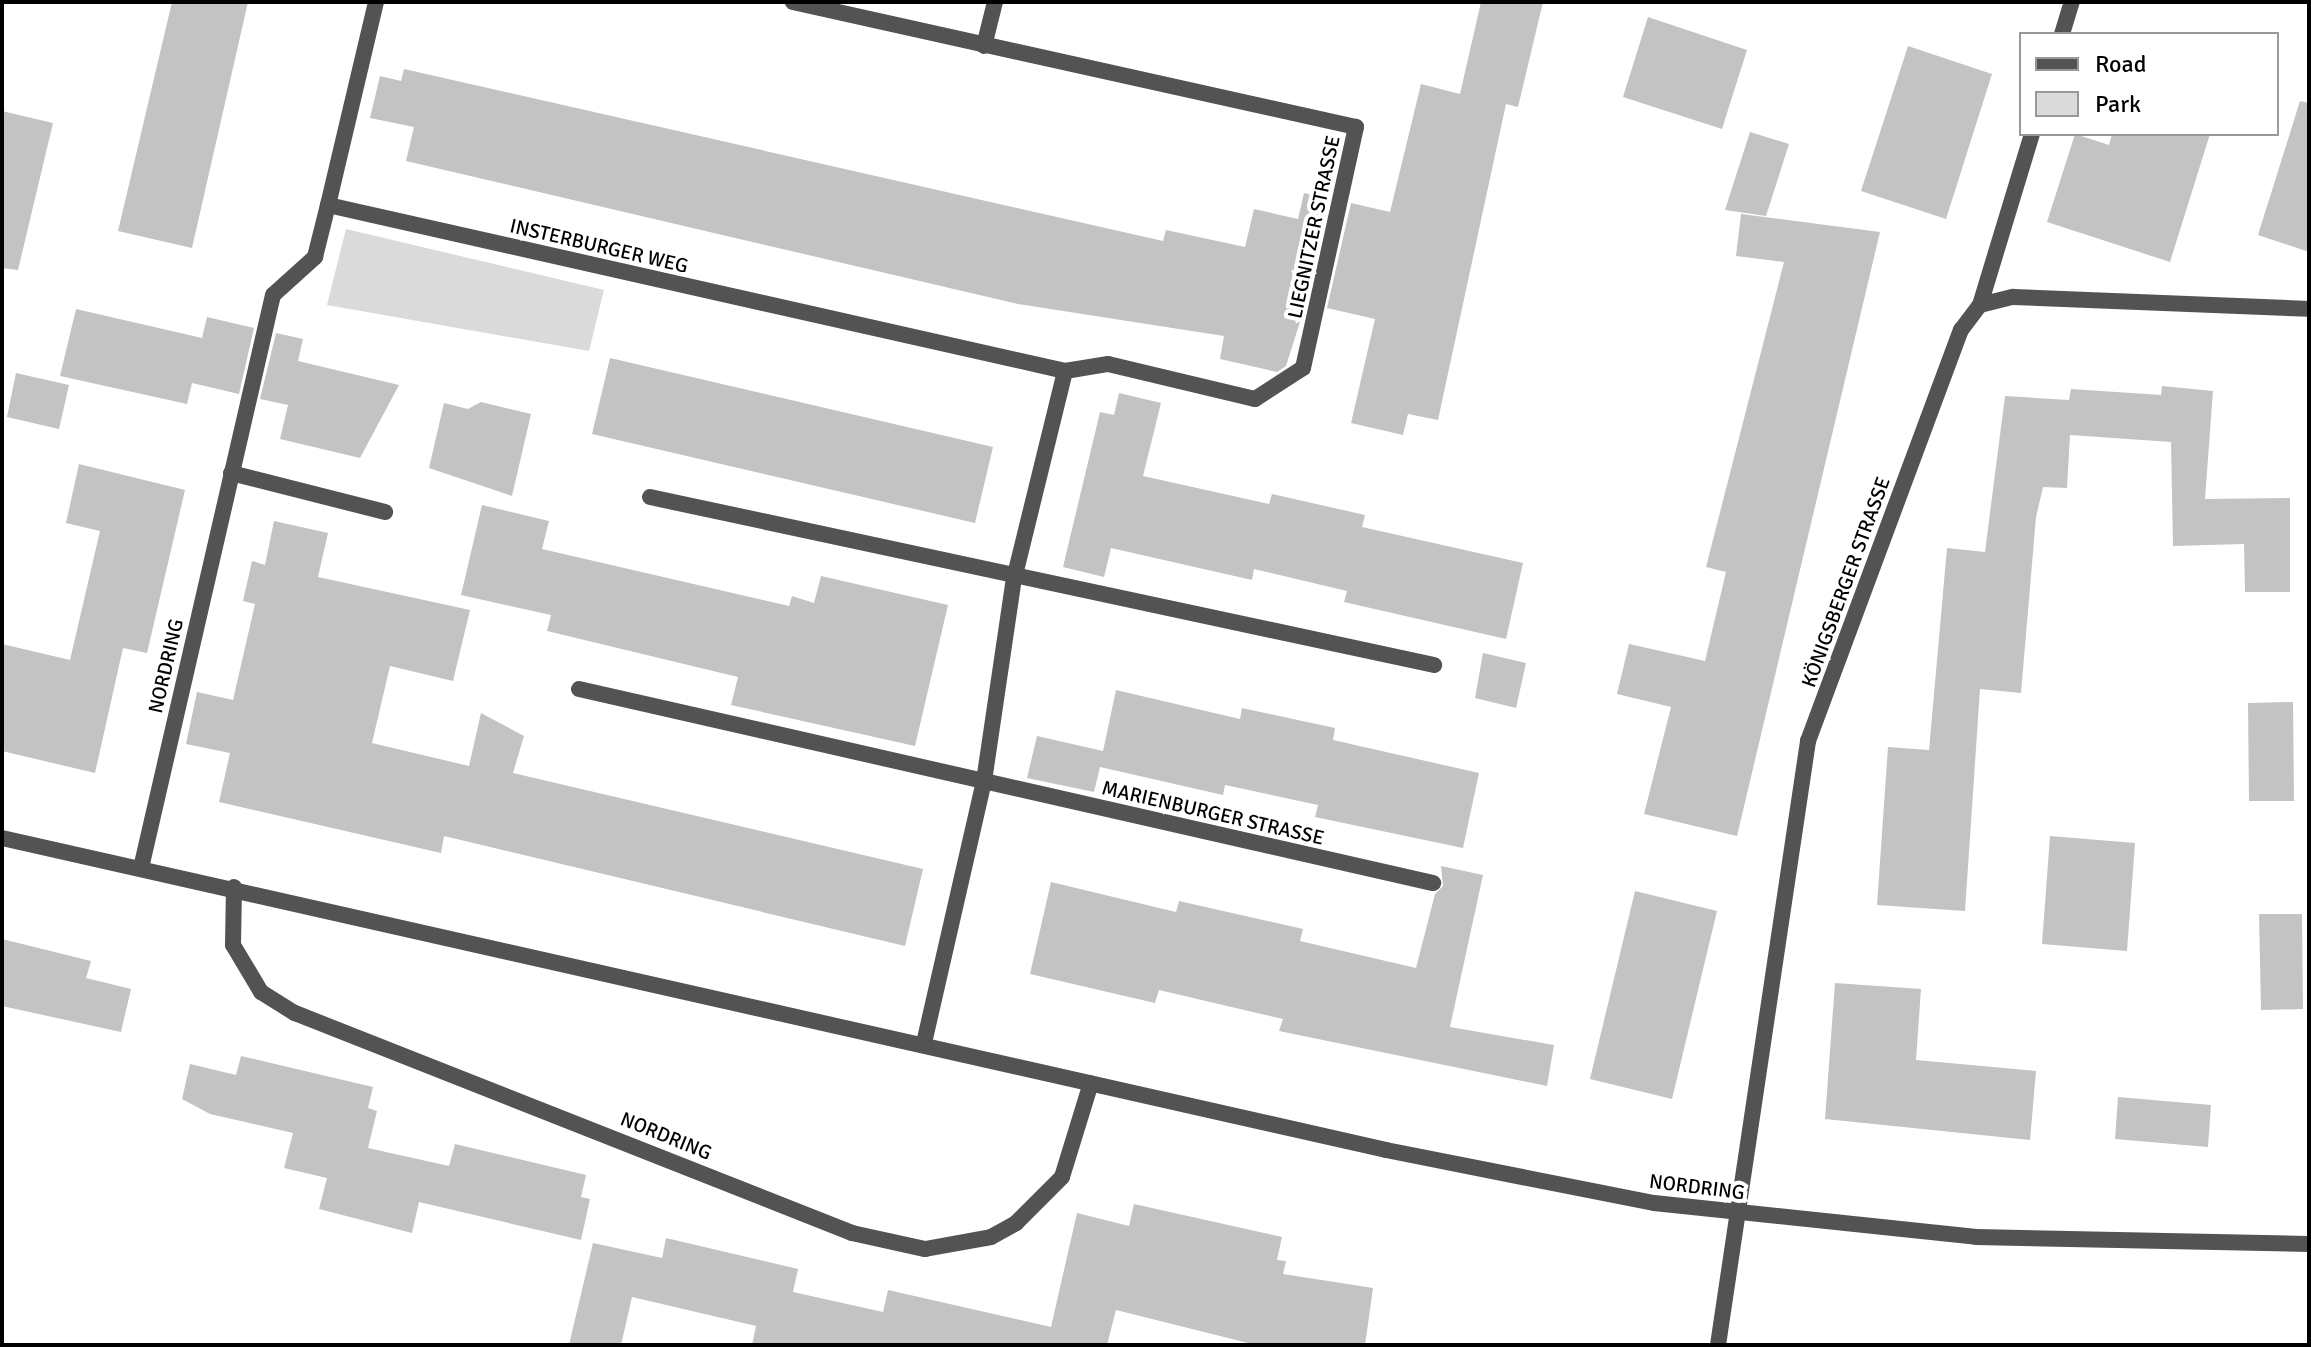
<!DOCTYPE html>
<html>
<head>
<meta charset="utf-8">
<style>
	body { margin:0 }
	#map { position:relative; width:2311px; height:1347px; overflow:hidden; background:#fff; font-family:Signika,sans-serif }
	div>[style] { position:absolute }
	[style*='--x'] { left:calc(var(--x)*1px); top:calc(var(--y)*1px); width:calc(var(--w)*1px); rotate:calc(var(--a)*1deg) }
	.green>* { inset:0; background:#dadada }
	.building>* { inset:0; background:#c3c3c3 }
	.service>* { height:16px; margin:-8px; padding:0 8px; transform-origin:8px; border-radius:8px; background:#535353 }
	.minor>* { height:16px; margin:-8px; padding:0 8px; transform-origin:8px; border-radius:8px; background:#535353 }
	span { translate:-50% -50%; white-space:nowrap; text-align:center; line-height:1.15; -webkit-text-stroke:8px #fff; paint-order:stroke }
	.street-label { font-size:20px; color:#000 }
	.frame { position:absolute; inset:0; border:4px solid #000; pointer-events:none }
	.legend { position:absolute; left:2019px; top:32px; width:260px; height:104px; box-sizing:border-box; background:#fff; border:2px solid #999; margin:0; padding:10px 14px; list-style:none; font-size:24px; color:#000 }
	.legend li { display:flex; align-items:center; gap:16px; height:40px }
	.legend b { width:40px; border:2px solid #999 }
</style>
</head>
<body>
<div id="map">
	<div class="green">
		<div style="clip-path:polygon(346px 229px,604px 290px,589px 351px,327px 305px)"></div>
	</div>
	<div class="building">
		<div style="clip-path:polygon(172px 2px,248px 2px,192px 248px,118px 231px)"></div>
		<div style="clip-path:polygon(1481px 2px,1543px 2px,1518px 107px,1506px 104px,1438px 420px,1408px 414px,1403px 435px,1351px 423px,1375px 319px,1327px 308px,1351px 203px,1390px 212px,1421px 84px,1460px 94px)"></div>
		<div style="clip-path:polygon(1648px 17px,1747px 50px,1722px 129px,1623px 97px)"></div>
		<div style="clip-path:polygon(1908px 46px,1992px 74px,1946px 219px,1861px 191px)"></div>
		<div style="clip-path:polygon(404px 69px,1163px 241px,1166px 230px,1245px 247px,1254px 209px,1298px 219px,1304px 193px,1329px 198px,1306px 303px,1286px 366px,1277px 372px,1220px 359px,1224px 336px,1018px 304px,406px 161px,414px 127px,370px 118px,380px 76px,401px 81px)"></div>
		<div style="clip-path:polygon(2300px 101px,2309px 103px,2309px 252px,2258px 235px)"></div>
		<div style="clip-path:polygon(2px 111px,53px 123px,18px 270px,2px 268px)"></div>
		<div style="clip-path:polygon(1750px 132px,1789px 144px,1766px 216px,1725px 210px)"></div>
		<div style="clip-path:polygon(2075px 134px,2109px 145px,2112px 134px,2210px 134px,2170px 262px,2047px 222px)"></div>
		<div style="clip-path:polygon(1741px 214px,1880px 232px,1737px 836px,1644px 814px,1671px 707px,1617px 694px,1629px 644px,1705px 661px,1726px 572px,1706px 567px,1784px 262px,1736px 256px)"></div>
		<div style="clip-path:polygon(76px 309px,202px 338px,207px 317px,254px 328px,239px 394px,192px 383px,187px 404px,60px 376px)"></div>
		<div style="clip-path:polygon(276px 333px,303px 339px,298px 361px,399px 385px,360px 458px,280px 439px,288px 405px,260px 399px)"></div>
		<div style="clip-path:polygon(610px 358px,993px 447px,975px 523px,592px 434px)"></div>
		<div style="clip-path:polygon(16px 373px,69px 385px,59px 429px,7px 417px)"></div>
		<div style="clip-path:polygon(2162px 386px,2213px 391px,2205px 499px,2290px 498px,2290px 592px,2245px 592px,2244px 544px,2173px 546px,2171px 442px,2070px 435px,2067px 488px,2043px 487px,2036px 517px,2021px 693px,1980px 689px,1965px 911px,1877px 905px,1888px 747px,1929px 750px,1947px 548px,1985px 552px,2005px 396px,2069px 400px,2071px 389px,2161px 395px)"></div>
		<div style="clip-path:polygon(1119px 393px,1161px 403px,1143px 476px,1269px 504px,1272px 494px,1365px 515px,1362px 527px,1523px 563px,1506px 639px,1344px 602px,1347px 591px,1254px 569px,1252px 580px,1111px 548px,1104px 577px,1063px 567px,1100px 412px,1114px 415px)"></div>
		<div style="clip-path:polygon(481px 402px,531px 414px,512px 496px,429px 468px,444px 403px,468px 409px)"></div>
		<div style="clip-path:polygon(79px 464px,185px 490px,147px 653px,123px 648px,95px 773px,2px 751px,2px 644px,70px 660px,100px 531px,66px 523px)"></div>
		<div style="clip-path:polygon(482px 505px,549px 521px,542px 549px,789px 606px,792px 596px,814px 603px,821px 576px,948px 605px,915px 746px,731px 705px,738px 677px,547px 631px,551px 615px,461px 595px)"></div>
		<div style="clip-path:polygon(274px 521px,328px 533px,318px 577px,470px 610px,453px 681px,390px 666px,372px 743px,469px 766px,481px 713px,524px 736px,513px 773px,923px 869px,905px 946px,444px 836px,441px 853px,219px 802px,230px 753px,186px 744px,197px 692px,233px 700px,255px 604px,243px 601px,252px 561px,265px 565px)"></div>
		<div style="clip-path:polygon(1483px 653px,1526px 663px,1516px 708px,1475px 698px)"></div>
		<div style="clip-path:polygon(1116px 690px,1240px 719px,1242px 708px,1335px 728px,1333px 740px,1479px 773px,1463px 848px,1315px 817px,1318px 805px,1225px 785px,1223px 795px,1100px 767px,1094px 792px,1027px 778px,1037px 736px,1103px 751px)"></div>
		<div style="clip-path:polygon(2293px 702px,2294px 801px,2249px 801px,2248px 703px)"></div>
		<div style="clip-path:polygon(2050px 836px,2135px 843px,2127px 951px,2042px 944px)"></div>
		<div style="clip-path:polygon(1441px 866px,1483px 875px,1450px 1027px,1554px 1045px,1547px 1086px,1279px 1031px,1283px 1019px,1159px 990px,1155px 1003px,1030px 974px,1051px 882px,1176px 912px,1179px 901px,1303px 929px,1300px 941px,1416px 968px,1435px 894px,1443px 886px)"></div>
		<div style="clip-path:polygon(1635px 891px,1717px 911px,1672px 1099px,1590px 1079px)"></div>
		<div style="clip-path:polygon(2259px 914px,2302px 914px,2303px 1009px,2261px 1010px)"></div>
		<div style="clip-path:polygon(2px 939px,91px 961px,86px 978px,131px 989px,121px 1032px,2px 1006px)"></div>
		<div style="clip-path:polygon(1835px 983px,1921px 989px,1916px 1060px,2036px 1071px,2030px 1140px,1825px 1119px)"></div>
		<div style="clip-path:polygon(241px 1056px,373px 1087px,368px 1108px,377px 1111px,368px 1148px,449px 1166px,455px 1144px,586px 1175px,581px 1197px,590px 1199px,581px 1240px,419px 1202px,412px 1233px,319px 1209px,327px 1178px,284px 1168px,293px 1133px,210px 1114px,182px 1099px,190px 1064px,236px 1075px)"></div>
		<div style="clip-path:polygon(2118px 1097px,2211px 1105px,2208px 1147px,2115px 1139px)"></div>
		<div style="clip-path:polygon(1134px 1204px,1282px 1237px,1277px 1260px,1286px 1261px,1283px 1274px,1373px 1288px,1365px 1345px,1256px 1345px,1116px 1310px,1107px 1345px,752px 1345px,756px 1326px,632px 1297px,621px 1345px,569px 1345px,593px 1243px,662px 1258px,666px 1238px,798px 1269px,793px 1292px,883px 1312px,888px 1290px,1051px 1327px,1077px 1213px,1129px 1226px)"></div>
	</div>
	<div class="service">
		<div style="--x:2062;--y:34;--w:34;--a:-73"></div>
		<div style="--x:1980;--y:305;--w:179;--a:-73.1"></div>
	</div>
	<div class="minor">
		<div style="--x:376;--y:2;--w:209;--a:103.3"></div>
		<div style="--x:328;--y:205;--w:755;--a:12.69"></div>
		<div style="--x:1065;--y:371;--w:44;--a:-9.2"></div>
		<div style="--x:1108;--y:364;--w:151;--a:13.4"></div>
		<div style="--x:1255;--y:399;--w:57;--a:-32.9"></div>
		<div style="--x:1303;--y:368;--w:247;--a:-77.6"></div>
		<div style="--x:1356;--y:127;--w:577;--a:-167.48"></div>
		<div style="--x:984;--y:46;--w:45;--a:-76"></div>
		<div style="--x:231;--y:473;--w:159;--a:14.2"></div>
		<div style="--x:650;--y:497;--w:802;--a:12.09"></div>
		<div style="--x:579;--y:689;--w:876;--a:12.8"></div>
		<div style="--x:2;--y:838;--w:1419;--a:12.7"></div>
		<div style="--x:1386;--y:1150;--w:273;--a:11.2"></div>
		<div style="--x:1654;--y:1203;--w:324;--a:6"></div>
		<div style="--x:1976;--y:1237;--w:333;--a:1.2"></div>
		<div style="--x:141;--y:868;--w:588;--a:-77.03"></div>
		<div style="--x:273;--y:295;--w:57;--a:-42.1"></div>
		<div style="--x:315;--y:257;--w:54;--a:-76"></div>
		<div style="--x:234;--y:887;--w:58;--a:91"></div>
		<div style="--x:233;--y:945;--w:55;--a:59.2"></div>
		<div style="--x:261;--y:992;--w:40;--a:32"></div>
		<div style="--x:295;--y:1013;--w:599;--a:21.55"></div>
		<div style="--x:852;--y:1233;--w:75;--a:12.4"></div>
		<div style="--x:925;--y:1249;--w:67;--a:-10.3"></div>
		<div style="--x:991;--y:1237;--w:29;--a:-29"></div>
		<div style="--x:1016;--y:1223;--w:65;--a:-45"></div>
		<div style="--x:1062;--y:1177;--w:98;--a:-72.9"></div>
		<div style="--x:924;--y:1043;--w:269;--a:-77.1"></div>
		<div style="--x:984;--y:781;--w:204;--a:-81.6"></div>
		<div style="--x:1014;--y:579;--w:214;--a:-76.2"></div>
		<div style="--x:1718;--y:1345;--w:611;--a:-81.52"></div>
		<div style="--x:1808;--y:741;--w:439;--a:-69.6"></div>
		<div style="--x:1961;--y:330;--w:31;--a:-53"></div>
		<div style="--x:1980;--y:305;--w:34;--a:-14"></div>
		<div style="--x:2013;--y:297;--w:296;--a:2.3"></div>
	</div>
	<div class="street-label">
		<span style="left:1314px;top:227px;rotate:-78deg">LIEGNITZER STRASSE</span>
		<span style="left:599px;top:246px;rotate:13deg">INSTERBURGER WEG</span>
		<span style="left:1846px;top:582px;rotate:-70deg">KÖNIGSBERGER STRASSE</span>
		<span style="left:166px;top:666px;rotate:-77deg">NORDRING</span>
		<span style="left:1213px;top:813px;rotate:13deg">MARIENBURGER STRASSE</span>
		<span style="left:666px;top:1136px;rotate:22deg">NORDRING</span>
		<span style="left:1697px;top:1187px;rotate:7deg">NORDRING</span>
	</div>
	<div class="frame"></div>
	<ul class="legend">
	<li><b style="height:10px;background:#535353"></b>Road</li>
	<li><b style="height:22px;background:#dadada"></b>Park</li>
	</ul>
</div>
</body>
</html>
